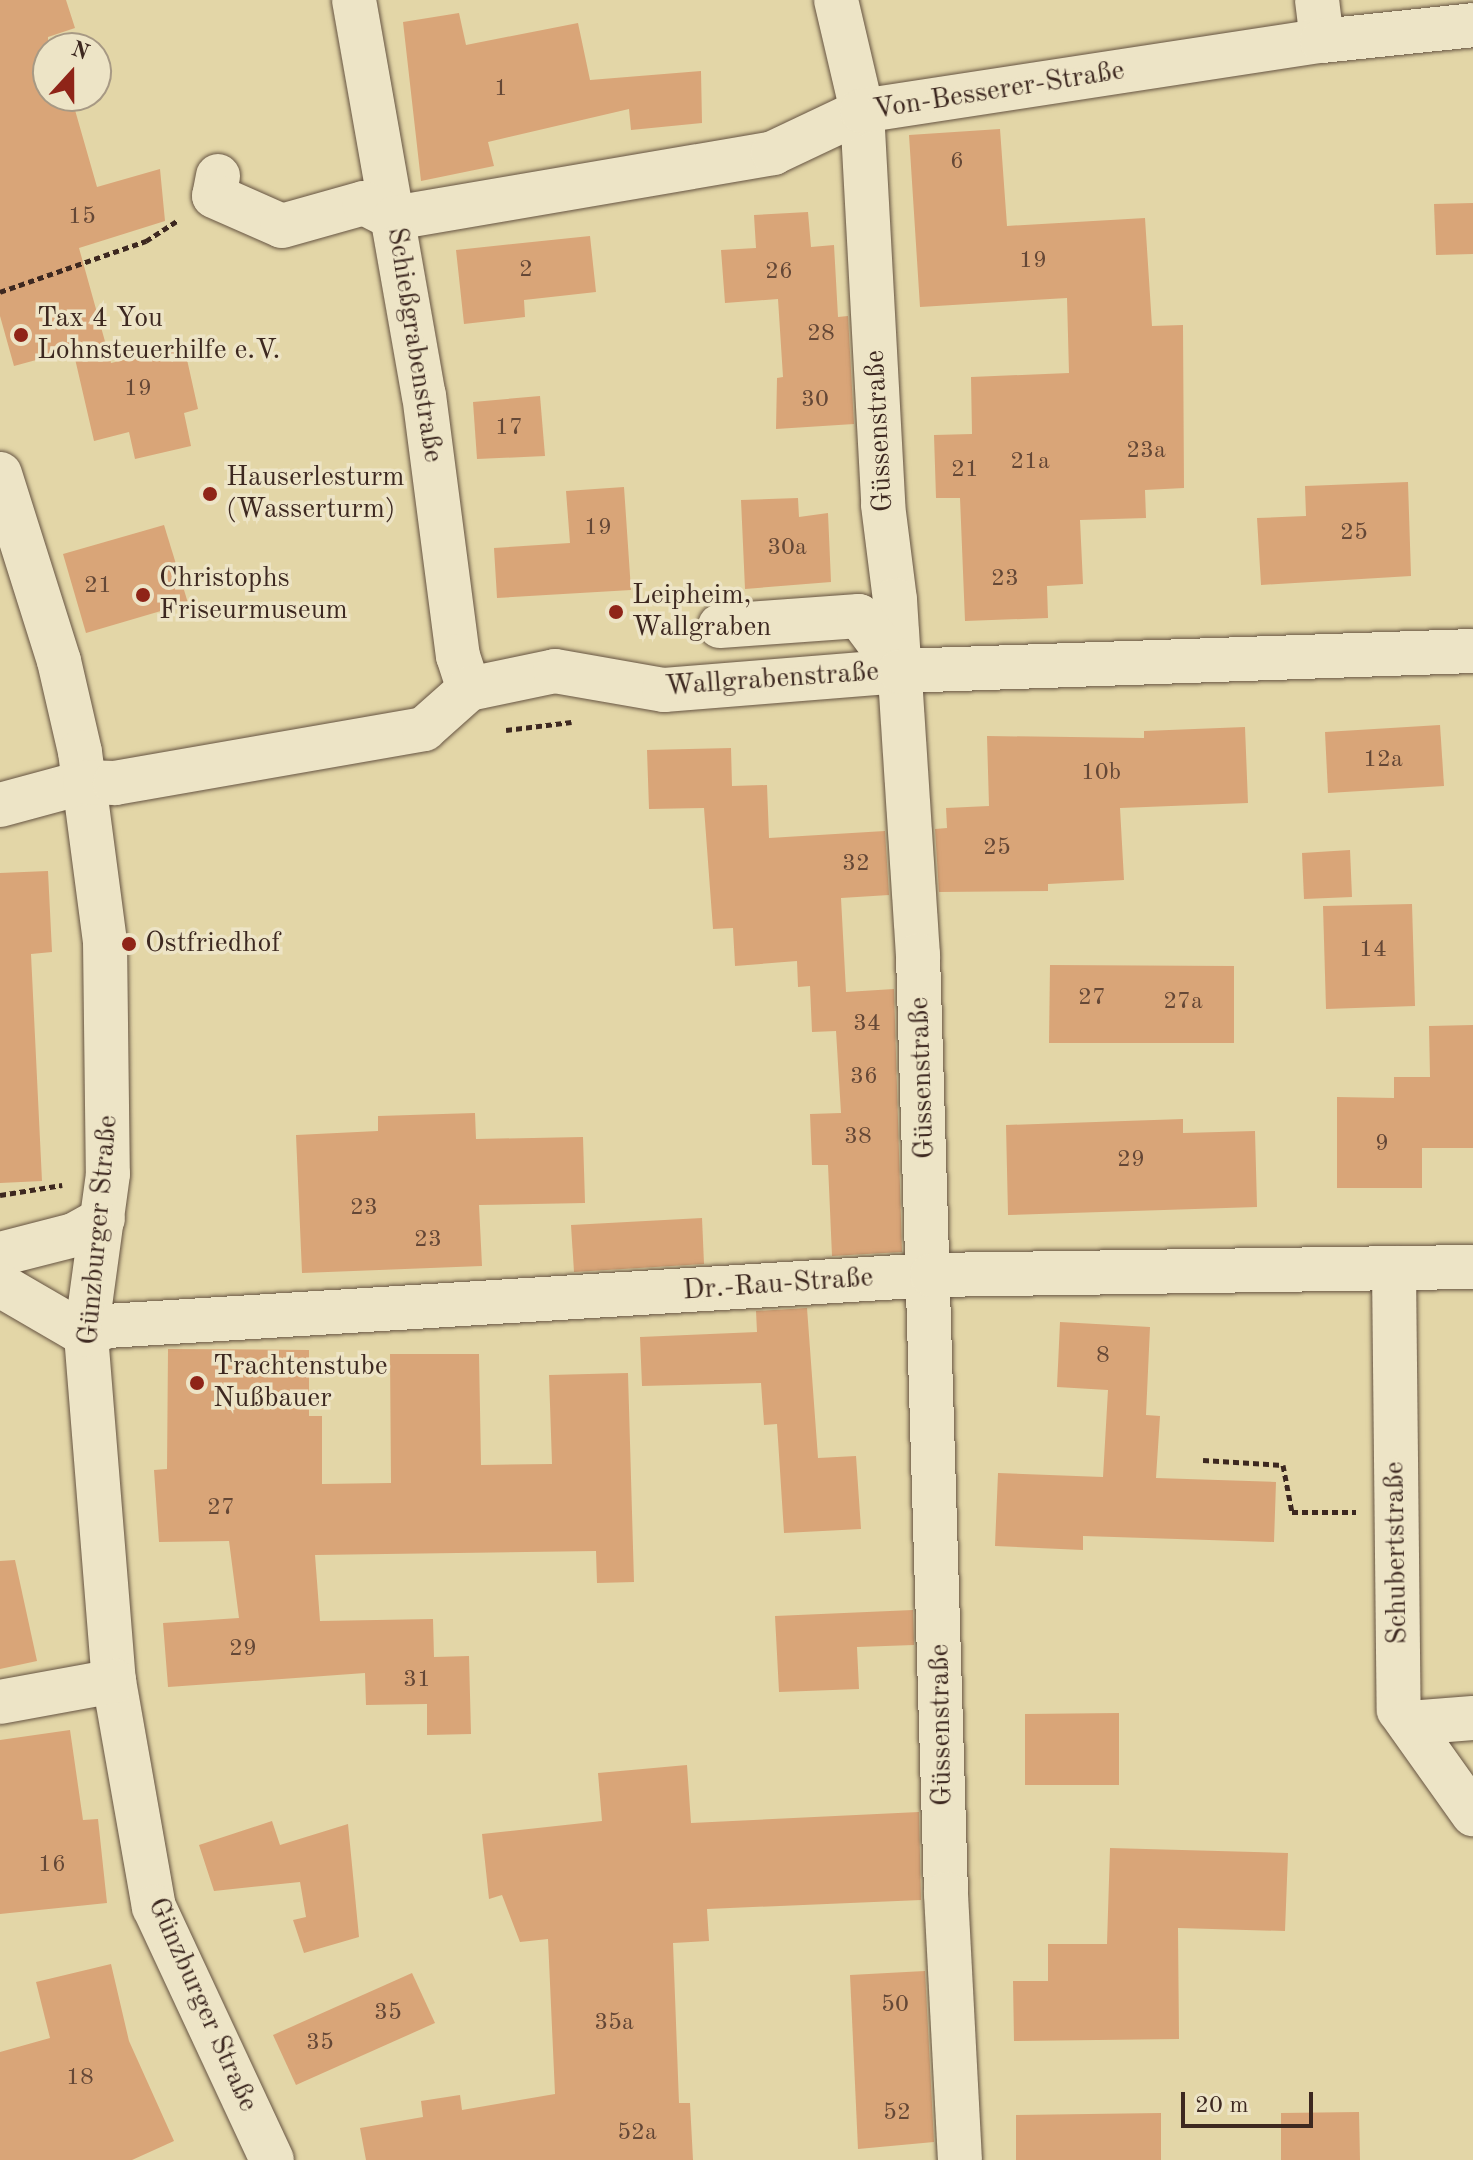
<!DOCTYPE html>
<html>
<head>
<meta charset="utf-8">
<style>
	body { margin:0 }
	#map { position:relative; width:1473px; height:2160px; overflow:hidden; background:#e3d6a7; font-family:"Old Standard TT",serif }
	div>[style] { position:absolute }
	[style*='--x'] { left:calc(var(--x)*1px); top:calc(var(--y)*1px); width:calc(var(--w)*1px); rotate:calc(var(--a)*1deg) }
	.building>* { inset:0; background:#d9a578 }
	.path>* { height:5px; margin-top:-2.5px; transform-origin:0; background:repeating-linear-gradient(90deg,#3d2820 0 6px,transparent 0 10px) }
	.roads { filter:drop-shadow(0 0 2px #665442) drop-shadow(0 0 2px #665442) }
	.minor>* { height:44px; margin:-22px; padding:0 22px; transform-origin:22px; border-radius:22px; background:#ede4c6 }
	.dots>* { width:22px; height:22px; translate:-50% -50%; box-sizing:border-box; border:4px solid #ede4c6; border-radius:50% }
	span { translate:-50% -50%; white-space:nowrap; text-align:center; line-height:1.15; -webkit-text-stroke:7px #ede4c6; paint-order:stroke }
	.number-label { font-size:24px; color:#644736 }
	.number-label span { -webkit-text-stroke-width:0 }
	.street-label { font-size:28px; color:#3d2820 }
	.poi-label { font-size:28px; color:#3d2820 }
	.left { translate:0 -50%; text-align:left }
	.north { position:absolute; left:32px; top:32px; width:80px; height:80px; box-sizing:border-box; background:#ede4c6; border:2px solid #a79984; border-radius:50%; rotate:21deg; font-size:22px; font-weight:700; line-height:32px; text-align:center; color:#3d2820 }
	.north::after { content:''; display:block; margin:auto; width:28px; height:36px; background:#8f2418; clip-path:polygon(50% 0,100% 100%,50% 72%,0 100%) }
	.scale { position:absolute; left:1181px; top:2092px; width:132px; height:36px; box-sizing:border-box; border:4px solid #3d2820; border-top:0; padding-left:10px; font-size:24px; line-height:28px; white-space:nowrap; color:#3d2820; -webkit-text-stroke:6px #ede4c6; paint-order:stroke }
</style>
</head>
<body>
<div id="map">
	<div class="building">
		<div style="clip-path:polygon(0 0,66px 0,75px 28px,48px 37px,48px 96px,71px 96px,97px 187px,160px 169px,165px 221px,79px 248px,111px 363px,184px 346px,198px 409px,184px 413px,191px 446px,135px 459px,129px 432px,94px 441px,73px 350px,14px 366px,0 316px)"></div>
		<div style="clip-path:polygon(459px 13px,466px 45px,578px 23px,590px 80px,701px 71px,702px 123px,631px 130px,629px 109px,488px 142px,494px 166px,421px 181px,403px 22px)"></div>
		<div style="clip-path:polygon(1000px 129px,1007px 226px,1145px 218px,1152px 326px,1183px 325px,1184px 488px,1145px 490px,1146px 518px,1080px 520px,1083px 584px,1047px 586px,1048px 618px,965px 621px,960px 498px,936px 498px,934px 435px,972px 434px,971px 377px,1069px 373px,1067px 298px,920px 307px,909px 135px)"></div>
		<div style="clip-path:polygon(1473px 203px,1473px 254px,1436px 255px,1434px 204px)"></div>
		<div style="clip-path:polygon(808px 212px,811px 247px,834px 245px,838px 317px,848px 316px,854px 424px,776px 429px,777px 378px,783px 377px,778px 299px,725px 303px,721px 250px,756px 248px,754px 215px)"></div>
		<div style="clip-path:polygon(590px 236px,596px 292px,524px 300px,525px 317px,464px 324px,456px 250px)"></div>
		<div style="clip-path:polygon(540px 396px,545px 456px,477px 459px,473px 402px)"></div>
		<div style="clip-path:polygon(1408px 482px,1411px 576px,1261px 585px,1257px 518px,1306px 516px,1305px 486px)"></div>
		<div style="clip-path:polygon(624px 487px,631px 590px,497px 598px,494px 548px,570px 543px,566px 491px)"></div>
		<div style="clip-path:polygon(798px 498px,799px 517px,828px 513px,831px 582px,745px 589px,741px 500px)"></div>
		<div style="clip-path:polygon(164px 525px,188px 603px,86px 633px,63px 554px)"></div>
		<div style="clip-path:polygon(1440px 725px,1444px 786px,1328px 793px,1325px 732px)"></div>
		<div style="clip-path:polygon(1245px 727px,1248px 803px,1120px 808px,1124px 880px,1048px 884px,1048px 891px,939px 892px,935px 829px,947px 828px,946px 808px,989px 806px,987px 736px,1144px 738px,1144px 731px)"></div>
		<div style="clip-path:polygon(731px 748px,732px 786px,767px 785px,769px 838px,885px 831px,889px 895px,841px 898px,846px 992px,894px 989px,902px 1252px,832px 1256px,828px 1165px,812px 1165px,810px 1114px,841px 1113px,836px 1031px,812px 1032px,810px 986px,798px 987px,797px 961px,735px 966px,733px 928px,713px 929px,704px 808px,649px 809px,647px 750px)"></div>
		<div style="clip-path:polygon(1350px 850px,1352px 897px,1304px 899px,1302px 853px)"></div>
		<div style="clip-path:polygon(48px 871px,52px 952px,31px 954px,42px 1181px,0 1183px,0 873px)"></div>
		<div style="clip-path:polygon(1412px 904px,1415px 1006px,1326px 1009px,1323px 906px)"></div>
		<div style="clip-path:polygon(1050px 965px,1234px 966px,1234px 1043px,1049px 1043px)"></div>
		<div style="clip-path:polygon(1473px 1025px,1473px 1148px,1422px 1148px,1422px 1188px,1337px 1188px,1337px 1097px,1394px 1098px,1394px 1077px,1430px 1077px,1429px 1026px)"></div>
		<div style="clip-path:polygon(475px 1113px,476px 1139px,583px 1137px,585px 1203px,479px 1205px,482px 1266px,302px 1273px,296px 1135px,378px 1131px,378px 1116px)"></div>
		<div style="clip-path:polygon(1183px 1119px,1183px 1133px,1255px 1131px,1257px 1207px,1008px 1215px,1006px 1125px)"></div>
		<div style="clip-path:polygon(702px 1218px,704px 1264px,574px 1272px,571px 1225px)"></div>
		<div style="clip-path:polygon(807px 1308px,818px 1458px,856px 1456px,861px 1529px,784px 1533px,777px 1424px,764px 1425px,761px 1383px,642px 1386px,640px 1337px,757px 1332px,756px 1311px)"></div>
		<div style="clip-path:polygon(1060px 1322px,1150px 1327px,1146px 1415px,1160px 1416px,1156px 1478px,1276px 1482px,1274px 1542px,1083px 1536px,1083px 1550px,995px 1546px,998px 1473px,1103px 1477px,1108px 1390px,1057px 1387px)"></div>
		<div style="clip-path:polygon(168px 1349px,309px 1350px,309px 1416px,322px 1416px,322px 1484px,391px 1483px,390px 1354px,479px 1354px,481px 1465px,552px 1464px,549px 1375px,628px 1373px,634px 1582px,597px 1583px,596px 1551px,315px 1555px,320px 1621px,433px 1619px,434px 1657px,469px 1656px,471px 1734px,427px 1735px,427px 1704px,366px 1705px,365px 1673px,168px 1687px,163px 1623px,239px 1618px,229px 1541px,159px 1542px,154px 1470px,167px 1469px)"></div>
		<div style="clip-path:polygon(15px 1560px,37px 1661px,0 1669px,0 1561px)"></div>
		<div style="clip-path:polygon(913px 1610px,914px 1645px,857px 1647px,859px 1689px,779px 1692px,775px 1616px)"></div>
		<div style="clip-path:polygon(1119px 1713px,1119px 1785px,1025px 1785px,1025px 1714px)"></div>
		<div style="clip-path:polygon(70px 1730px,83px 1820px,98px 1819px,107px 1903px,0 1914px,0 1740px)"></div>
		<div style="clip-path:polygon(687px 1765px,691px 1823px,919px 1812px,921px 1900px,707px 1909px,709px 1941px,673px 1943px,679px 2103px,690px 2103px,693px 2160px,366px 2160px,360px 2128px,423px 2117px,421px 2101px,460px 2095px,462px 2110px,555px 2094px,548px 1939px,520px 1942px,502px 1895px,489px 1899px,482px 1834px,602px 1821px,598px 1773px)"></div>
		<div style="clip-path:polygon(272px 1821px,280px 1845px,348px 1824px,359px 1937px,304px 1953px,293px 1920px,306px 1917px,300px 1882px,214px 1891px,199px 1845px)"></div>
		<div style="clip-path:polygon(1110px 1848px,1288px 1853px,1285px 1931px,1178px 1928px,1179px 2039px,1014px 2041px,1013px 1981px,1048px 1981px,1048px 1944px,1107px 1944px)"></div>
		<div style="clip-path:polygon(111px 1964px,129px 2041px,174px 2141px,132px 2160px,0 2160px,0 2052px,50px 2038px,36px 1982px)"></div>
		<div style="clip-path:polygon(925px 1971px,934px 2142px,858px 2149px,850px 1975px)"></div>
		<div style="clip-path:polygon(412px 1973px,435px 2023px,296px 2085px,273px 2035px)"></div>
		<div style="clip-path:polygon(1359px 2112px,1360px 2160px,1281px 2160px,1281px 2113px)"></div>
		<div style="clip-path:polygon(1161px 2113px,1161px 2160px,1016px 2160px,1016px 2115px)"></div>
	</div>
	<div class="path">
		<div style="--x:0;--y:292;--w:155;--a:-19.3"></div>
		<div style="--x:146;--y:241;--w:37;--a:-33"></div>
		<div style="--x:506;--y:730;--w:66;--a:-6.9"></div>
		<div style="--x:0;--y:1195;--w:63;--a:-9.2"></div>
		<div style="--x:1203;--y:1460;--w:80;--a:3.6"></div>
		<div style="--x:1283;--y:1465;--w:48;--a:79.2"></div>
		<div style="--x:1292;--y:1512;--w:64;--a:0"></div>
	</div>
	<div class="roads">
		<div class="minor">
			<div style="--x:354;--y:0;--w:401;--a:80"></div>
			<div style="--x:424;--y:395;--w:263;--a:82.6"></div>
			<div style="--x:458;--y:656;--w:35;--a:72"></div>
			<div style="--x:836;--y:0;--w:114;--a:76.8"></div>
			<div style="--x:862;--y:111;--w:395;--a:86.9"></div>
			<div style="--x:883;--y:505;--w:96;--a:82.8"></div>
			<div style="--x:895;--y:600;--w:356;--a:86.3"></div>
			<div style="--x:918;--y:955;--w:939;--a:88.29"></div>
			<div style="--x:946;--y:1894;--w:266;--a:87"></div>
			<div style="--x:1317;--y:0;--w:41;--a:83"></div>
			<div style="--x:218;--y:176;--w:20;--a:101"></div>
			<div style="--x:214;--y:196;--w:74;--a:23.8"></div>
			<div style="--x:282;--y:226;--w:85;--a:-15.7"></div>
			<div style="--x:364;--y:203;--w:34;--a:27"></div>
			<div style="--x:394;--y:218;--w:385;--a:-9.7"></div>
			<div style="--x:773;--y:153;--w:98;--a:-25.3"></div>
			<div style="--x:862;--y:111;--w:465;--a:-8.7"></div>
			<div style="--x:1322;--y:41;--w:152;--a:-6"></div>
			<div style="--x:0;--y:474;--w:196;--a:72.5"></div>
			<div style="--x:59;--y:661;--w:93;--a:77"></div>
			<div style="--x:80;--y:752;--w:191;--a:82.5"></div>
			<div style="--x:105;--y:941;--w:233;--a:89.3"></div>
			<div style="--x:108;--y:1174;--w:162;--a:97.8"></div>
			<div style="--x:86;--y:1335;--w:347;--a:85.4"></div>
			<div style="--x:114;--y:1681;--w:230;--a:80"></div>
			<div style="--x:154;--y:1907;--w:279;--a:65"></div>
			<div style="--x:720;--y:626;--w:139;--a:-4.1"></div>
			<div style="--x:859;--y:616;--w:69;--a:53.3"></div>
			<div style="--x:0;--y:805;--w:88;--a:-15.1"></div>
			<div style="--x:85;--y:782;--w:30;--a:2"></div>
			<div style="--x:115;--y:783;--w:314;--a:-9.9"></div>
			<div style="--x:424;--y:729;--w:60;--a:-41.6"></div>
			<div style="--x:469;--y:689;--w:88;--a:-11.8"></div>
			<div style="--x:555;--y:671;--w:111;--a:9.9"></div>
			<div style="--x:664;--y:690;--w:237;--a:-4.6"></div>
			<div style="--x:900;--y:671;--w:573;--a:-2"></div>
			<div style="--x:0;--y:1254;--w:76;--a:-14.4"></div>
			<div style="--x:74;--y:1235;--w:33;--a:-29"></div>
			<div style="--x:1394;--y:1268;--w:442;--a:89.4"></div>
			<div style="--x:1399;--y:1710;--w:128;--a:54.6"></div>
			<div style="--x:0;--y:1285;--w:99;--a:30.2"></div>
			<div style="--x:86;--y:1335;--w:23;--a:-23"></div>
			<div style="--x:107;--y:1326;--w:827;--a:-3.54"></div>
			<div style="--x:932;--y:1275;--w:541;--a:-0.85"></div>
			<div style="--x:0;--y:1702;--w:116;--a:-10.4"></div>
			<div style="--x:1409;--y:1723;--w:64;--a:-4.5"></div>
		</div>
	</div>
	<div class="dots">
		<div style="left:21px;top:335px;background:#8f2418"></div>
		<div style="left:210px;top:494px;background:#8f2418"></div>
		<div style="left:143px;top:595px;background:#8f2418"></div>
		<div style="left:616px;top:612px;background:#8f2418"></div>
		<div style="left:129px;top:944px;background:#8f2418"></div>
		<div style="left:197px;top:1383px;background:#8f2418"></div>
	</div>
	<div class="number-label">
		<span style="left:501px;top:90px">1</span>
		<span style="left:957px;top:163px">6</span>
		<span style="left:82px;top:218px">15</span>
		<span style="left:1033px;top:262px">19</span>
		<span style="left:526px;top:271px">2</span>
		<span style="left:779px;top:273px">26</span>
		<span style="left:821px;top:335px">28</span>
		<span style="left:138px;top:390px">19</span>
		<span style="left:815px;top:401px">30</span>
		<span style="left:509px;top:429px">17</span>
		<span style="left:1146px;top:452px">23a</span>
		<span style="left:1030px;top:463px">21a</span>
		<span style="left:965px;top:471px">21</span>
		<span style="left:598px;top:529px">19</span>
		<span style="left:1354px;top:534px">25</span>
		<span style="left:787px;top:549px">30a</span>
		<span style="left:1005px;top:580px">23</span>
		<span style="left:98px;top:587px">21</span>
		<span style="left:1383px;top:761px">12a</span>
		<span style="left:1101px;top:774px">10b</span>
		<span style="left:997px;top:849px">25</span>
		<span style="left:856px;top:865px">32</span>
		<span style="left:1373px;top:951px">14</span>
		<span style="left:1092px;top:999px">27</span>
		<span style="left:1183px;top:1003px">27a</span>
		<span style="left:867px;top:1025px">34</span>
		<span style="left:864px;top:1078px">36</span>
		<span style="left:858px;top:1138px">38</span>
		<span style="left:1382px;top:1145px">9</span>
		<span style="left:1131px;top:1161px">29</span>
		<span style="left:364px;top:1209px">23</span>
		<span style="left:428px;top:1241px">23</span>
		<span style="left:1103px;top:1357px">8</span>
		<span style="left:221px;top:1509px">27</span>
		<span style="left:243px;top:1650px">29</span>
		<span style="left:417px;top:1681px">31</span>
		<span style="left:52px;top:1866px">16</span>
		<span style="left:895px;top:2006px">50</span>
		<span style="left:388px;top:2014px">35</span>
		<span style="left:614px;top:2024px">35a</span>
		<span style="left:320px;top:2044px">35</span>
		<span style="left:80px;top:2079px">18</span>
		<span style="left:897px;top:2114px">52</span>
		<span style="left:637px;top:2134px">52a</span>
	</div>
	<div class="street-label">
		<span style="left:999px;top:91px;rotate:-9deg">Von-Besserer-Straße</span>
		<span style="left:414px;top:345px;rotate:81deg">Schießgrabenstraße</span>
		<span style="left:880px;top:431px;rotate:-93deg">Güssenstraße</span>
		<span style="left:772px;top:680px;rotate:-4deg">Wallgrabenstraße</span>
		<span style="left:923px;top:1078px;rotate:-92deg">Güssenstraße</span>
		<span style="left:99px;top:1230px;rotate:-85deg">Günzburger Straße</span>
		<span style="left:778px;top:1285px;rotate:-4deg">Dr.-Rau-Straße</span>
		<span style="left:1397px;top:1553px;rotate:-91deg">Schubertstraße</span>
		<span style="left:942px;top:1725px;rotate:-91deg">Güssenstraße</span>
		<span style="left:202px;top:2005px;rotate:66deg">Günzburger Straße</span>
	</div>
	<div class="poi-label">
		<span class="left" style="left:37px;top:335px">Tax 4 You<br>Lohnsteuerhilfe e.V.</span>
		<span class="left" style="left:226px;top:494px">Hauserlesturm<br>(Wasserturm)</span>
		<span class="left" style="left:159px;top:595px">Christophs<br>Friseurmuseum</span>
		<span class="left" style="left:632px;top:612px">Leipheim,<br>Wallgraben</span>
		<span class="left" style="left:145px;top:944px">Ostfriedhof</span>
		<span class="left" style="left:213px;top:1383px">Trachtenstube<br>Nußbauer</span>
	</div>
	<div class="north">N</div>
	<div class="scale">20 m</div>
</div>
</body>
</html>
